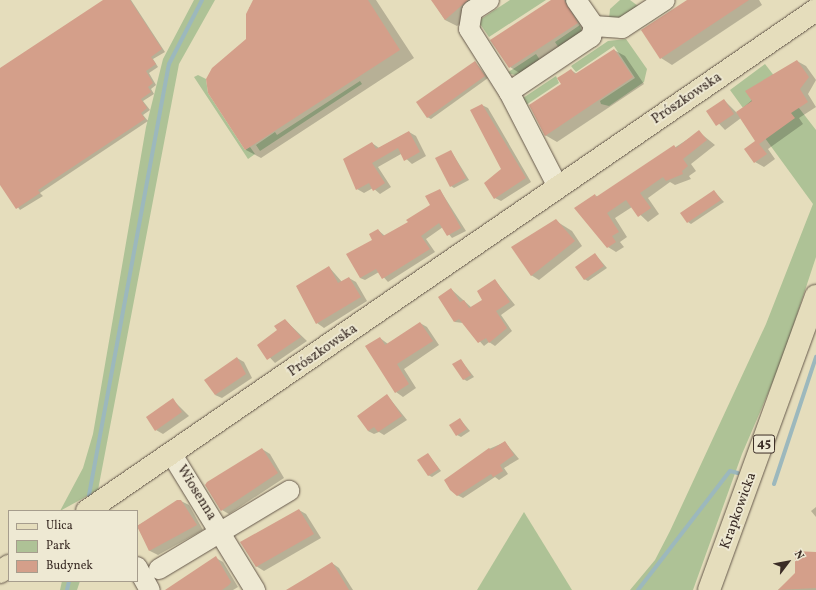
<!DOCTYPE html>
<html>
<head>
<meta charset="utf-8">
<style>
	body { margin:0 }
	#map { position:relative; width:816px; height:590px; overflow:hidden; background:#e5ddbc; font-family:Vollkorn,serif }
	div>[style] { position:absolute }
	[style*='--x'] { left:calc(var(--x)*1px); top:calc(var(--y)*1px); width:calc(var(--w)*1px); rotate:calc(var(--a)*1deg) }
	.green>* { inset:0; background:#aec296 }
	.shadow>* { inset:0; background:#0003 }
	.stream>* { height:4px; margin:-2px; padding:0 2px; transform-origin:2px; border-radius:2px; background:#9cb8bd }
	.building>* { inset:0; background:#d49f8a }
	.roads { filter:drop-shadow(0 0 1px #65584b) drop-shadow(0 0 1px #65584b) }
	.minor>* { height:20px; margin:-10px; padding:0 10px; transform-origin:10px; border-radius:10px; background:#eee9d3 }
	.major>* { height:22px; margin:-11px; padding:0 11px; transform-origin:11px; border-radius:11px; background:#e5ddbc }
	span { translate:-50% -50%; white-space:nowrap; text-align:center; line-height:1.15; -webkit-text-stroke:3.5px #eee9d3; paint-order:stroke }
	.shield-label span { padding:1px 3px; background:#eee9d3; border:1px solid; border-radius:3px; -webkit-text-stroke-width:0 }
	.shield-label { font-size:13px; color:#3a2c25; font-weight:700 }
	.street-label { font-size:14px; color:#3a2c25 }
	.legend { position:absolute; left:8px; top:510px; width:130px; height:72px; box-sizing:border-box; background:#eee9d3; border:1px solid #a69d8d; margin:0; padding:5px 7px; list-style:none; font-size:12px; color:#3a2c25 }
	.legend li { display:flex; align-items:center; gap:8px; height:20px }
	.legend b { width:20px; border:1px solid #a69d8d }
	.north { position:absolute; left:768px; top:542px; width:40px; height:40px; -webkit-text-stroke:3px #eee9d3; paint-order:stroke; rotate:58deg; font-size:11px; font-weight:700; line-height:16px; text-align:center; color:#3a2c25 }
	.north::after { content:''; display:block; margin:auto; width:14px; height:18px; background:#3a2c25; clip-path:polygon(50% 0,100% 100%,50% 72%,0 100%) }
</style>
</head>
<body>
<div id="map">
	<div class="green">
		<div style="clip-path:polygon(194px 0,215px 0,179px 64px,98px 490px,60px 511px,83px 468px,93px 434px,146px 127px,163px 59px)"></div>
		<div style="clip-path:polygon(510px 0,546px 0,489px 37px,478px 21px)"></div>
		<div style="clip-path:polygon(620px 0,630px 0,638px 6px,624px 19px,609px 19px,610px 9px)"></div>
		<div style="clip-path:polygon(580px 25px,582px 34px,561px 51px,555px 42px)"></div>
		<div style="clip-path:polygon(626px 39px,647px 69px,644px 82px,609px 106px,601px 104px,600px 101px,635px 78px,614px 46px,576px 72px,571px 66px,608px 41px)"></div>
		<div style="clip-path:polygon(536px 54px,542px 63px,519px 76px,507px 73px)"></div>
		<div style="clip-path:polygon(765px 64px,816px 130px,816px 257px,781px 363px,742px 454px,693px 590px,630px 590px,655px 560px,670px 531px,766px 324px,813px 204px,730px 90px)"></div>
		<div style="clip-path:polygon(198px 75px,206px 79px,208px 93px,245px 150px,250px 147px,255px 154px,248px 159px,194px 77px)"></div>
		<div style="clip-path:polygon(556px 76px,559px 83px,520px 109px,517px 102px)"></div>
		<div style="clip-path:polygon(360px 81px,362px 84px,260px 151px,256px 145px,275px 132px,277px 135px)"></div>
		<div style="clip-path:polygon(524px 512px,572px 590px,477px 590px)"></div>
		<div style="clip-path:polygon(62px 581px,80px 581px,77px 590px,60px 590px)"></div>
	</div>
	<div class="shadow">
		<div style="clip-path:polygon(105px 0,131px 0,165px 52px,153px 59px,158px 67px,149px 73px,156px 85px,151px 89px,154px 94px,143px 101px,150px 110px,143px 115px,148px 121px,40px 193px,43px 196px,20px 210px,0 183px,0 69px)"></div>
		<div style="clip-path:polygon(256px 0,376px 0,414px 58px,261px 158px,246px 150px,209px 92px,247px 39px,249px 8px)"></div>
		<div style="clip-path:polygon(432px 0,490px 0,457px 26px,445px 20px)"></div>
		<div style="clip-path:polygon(553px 0,568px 0,588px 29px,521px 74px,510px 67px)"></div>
		<div style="clip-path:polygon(689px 0,759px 0,762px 5px,672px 65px,661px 58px)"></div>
		<div style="clip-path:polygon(614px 50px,625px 56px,644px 84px,557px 142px,545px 135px,571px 70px,577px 74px)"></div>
		<div style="clip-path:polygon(797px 61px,806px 66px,816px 80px,808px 94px,816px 107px,799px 118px,803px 124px,768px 149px,775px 159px,764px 167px,755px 162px,756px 141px,741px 118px,725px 130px,707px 111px,724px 100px,737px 113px)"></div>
		<div style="clip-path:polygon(475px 62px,488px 78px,431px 119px,427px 117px)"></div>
		<div style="clip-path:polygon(482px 105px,488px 108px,531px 182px,501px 201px,495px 198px,502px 170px)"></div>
		<div style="clip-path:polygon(409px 132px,416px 136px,426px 156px,412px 164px,401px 154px,378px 167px,391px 187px,380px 194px,373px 188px,364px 193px,357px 189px,372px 143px,379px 148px)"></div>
		<div style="clip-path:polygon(699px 132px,715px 145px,691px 164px,696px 171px,689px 176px,691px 179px,675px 185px,670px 182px,648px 198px,659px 214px,648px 222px,632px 207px,615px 218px,627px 237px,620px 242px,624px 247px,616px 252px,608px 247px,595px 195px,598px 197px)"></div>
		<div style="clip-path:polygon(451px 151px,469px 180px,454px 188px,451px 186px)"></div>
		<div style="clip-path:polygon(440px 190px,466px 231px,452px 238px,443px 227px,426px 239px,435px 252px,388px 282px,379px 272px,365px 280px,360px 278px,378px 230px,385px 236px,410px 223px,431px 206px)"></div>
		<div style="clip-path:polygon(714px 191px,724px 202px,691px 224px,688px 222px)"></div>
		<div style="clip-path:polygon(556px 221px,572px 231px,582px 246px,539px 280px,531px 275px)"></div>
		<div style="clip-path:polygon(595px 254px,607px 268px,588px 281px,584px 279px)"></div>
		<div style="clip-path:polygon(329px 267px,342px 282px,349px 278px,356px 282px,367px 301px,324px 328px,317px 323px,297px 287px)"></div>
		<div style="clip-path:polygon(495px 280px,515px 305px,501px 315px,512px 331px,495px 346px,489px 342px,484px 346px,463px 323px,455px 322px,439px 297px,451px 289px,472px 308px,483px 301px)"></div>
		<div style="clip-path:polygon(285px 320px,307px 341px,275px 363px,258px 345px,279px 331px)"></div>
		<div style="clip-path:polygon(420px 323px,427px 327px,439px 345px,404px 369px,416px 388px,403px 397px,396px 392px,380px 338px,388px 344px)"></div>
		<div style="clip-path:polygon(237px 358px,244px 362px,252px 378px,222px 398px,215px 395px)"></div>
		<div style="clip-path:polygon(461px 360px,474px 377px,467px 381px,463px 379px)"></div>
		<div style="clip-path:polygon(387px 395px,407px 420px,384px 435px,379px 432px,374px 434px,368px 431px)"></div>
		<div style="clip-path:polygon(173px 400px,189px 416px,163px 434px,156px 430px)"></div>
		<div style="clip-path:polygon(460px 419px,470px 431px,461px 437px,457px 435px)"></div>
		<div style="clip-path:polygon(505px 442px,519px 459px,504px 468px,508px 474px,499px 480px,495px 477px,463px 498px,457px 495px,489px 449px)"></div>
		<div style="clip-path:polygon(262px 449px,270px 454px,284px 478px,229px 514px,222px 510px)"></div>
		<div style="clip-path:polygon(428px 454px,441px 471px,432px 477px,428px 475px)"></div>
		<div style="clip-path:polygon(181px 501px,189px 505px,203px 530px,158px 555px,150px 551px,137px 526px)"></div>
		<div style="clip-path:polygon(816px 507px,816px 517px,811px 511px)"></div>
		<div style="clip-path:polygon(299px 510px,306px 514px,321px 538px,264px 571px,256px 566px)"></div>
		<div style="clip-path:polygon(816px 553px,816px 590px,778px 590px,796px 574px)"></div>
		<div style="clip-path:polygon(216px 558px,223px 562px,238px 587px,233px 590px,174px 590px)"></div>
		<div style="clip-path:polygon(332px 563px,339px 568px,353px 590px,290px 590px)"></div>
	</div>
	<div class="stream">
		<div style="--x:774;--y:484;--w:134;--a:-71.7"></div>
		<div style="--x:89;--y:495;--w:438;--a:-79.5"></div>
		<div style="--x:169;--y:64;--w:72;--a:-62.7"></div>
		<div style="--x:67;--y:590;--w:9;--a:-77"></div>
		<div style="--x:638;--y:590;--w:150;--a:-52.3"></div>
		<div style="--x:730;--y:471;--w:8;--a:14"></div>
	</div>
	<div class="building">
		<div style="clip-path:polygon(103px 0,130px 0,162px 49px,151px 57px,156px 64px,146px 71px,153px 83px,148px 87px,151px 92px,141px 99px,147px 108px,141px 113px,145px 119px,38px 190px,40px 193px,16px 209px,0 185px,0 68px)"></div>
		<div style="clip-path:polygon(253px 0,368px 0,400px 50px,245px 150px,208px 93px,206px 79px,212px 68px,246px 39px,246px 14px)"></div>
		<div style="clip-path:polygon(431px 0,468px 0,445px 20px)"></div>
		<div style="clip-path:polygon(551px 0,564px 0,578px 23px,509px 68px,490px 40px)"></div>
		<div style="clip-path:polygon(687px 0,749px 0,660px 59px,641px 30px)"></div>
		<div style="clip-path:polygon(614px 49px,633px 77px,545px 136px,529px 105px,561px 84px,557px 78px,565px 73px,571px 69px,575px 74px)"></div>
		<div style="clip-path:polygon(797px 60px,809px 77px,800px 89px,808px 102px,791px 113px,795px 118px,759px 144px,767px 154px,754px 163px,744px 149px,755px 141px,736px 112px,752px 101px,745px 91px)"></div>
		<div style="clip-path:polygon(475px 61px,485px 76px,427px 118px,416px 102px)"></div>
		<div style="clip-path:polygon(724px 99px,734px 114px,716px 126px,706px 111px)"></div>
		<div style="clip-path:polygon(482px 104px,526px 178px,494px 199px,484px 183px,501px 169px,470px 110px)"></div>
		<div style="clip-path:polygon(699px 130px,707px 140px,683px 159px,688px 166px,682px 171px,683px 174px,666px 181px,663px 177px,640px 193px,651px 208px,638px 217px,626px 200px,607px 213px,619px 232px,612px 236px,616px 242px,607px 248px,574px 208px,595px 194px,596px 197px,674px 145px,676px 148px)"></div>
		<div style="clip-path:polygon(409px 131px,420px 152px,404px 161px,398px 148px,372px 163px,385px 183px,373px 191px,369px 183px,356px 190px,343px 159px,372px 142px,376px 149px)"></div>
		<div style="clip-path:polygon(451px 150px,466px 178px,450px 187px,435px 158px)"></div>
		<div style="clip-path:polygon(440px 189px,461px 228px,447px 236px,439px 223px,421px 236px,430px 249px,382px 279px,376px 269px,360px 278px,346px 254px,372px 240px,369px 234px,378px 229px,383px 236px,408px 222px,406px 220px,430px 205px,425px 196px)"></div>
		<div style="clip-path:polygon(714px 190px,721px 200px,687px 223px,680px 213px)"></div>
		<div style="clip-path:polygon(556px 219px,575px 241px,531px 276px,511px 247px)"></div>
		<div style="clip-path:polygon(595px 253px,604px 266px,584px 280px,575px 267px)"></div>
		<div style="clip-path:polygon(329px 266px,338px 283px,349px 277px,361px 297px,316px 324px,296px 286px)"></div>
		<div style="clip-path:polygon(495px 279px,510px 302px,496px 311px,507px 328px,489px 343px,486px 338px,478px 343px,459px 319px,454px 322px,438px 297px,451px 288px,460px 302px,464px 300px,469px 308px,482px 300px,477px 291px)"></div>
		<div style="clip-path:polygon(285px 319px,301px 337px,267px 360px,257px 345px,277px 330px,274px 326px)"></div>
		<div style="clip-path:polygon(420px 322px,433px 341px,397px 364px,409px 384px,395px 393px,365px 346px,380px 337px,385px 345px)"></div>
		<div style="clip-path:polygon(237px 357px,246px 374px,215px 395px,204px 380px)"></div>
		<div style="clip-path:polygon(461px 359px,471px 375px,463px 380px,452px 364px)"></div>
		<div style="clip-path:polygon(387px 394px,402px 416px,378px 432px,374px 427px,368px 431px,357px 416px)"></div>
		<div style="clip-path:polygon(173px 398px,182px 412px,155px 431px,146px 417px)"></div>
		<div style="clip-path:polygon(460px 418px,467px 429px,456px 436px,449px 425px)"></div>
		<div style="clip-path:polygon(505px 441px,514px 455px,500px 465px,503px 471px,493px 477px,491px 474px,457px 496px,450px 490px,444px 480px,489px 448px,491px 450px)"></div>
		<div style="clip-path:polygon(262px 448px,278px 473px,221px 511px,205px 485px,207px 482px)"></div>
		<div style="clip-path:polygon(428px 453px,439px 469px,428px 476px,417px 460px)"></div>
		<div style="clip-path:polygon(177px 500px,181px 500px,197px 525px,149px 551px,137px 526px)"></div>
		<div style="clip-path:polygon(299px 509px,314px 534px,256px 567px,240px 542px)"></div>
		<div style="clip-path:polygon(795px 551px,816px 552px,816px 588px,778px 590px,795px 573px)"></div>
		<div style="clip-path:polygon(216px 556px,231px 582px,229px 585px,222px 590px,165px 590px)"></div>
		<div style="clip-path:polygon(332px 562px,349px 590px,286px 590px,306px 578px)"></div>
	</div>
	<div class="roads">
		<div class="minor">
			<div style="--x:489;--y:0;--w:20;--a:147"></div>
			<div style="--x:472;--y:11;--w:18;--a:99"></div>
			<div style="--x:469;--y:29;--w:75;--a:57.6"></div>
			<div style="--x:509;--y:92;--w:107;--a:62.7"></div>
			<div style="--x:576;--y:0;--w:32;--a:55"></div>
			<div style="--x:594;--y:26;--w:28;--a:4"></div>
			<div style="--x:622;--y:28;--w:51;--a:-33.1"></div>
			<div style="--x:509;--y:92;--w:99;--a:-33.9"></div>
			<div style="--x:591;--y:37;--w:11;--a:-75"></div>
			<div style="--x:171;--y:453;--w:161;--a:58.5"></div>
			<div style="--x:137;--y:567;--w:26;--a:61"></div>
			<div style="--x:159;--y:569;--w:152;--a:-31"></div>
		</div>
		<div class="major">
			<div style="--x:87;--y:511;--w:885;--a:-34.5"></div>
			<div style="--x:0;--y:572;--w:11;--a:-34"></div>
			<div style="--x:709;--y:590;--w:313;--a:-70"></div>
		</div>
	</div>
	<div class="shield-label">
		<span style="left:764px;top:444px">45</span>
	</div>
	<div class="street-label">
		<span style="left:687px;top:99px;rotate:-34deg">Prószkowska</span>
		<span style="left:323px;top:351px;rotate:-35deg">Prószkowska</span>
		<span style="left:196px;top:493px;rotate:58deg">Wiosenna</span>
		<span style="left:739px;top:511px;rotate:-70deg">Krapkowicka</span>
	</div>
	<ul class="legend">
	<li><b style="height:5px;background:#e5ddbc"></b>Ulica</li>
	<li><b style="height:11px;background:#aec296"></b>Park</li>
	<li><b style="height:11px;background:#d49f8a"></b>Budynek</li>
	</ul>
	<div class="north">N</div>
</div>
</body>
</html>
